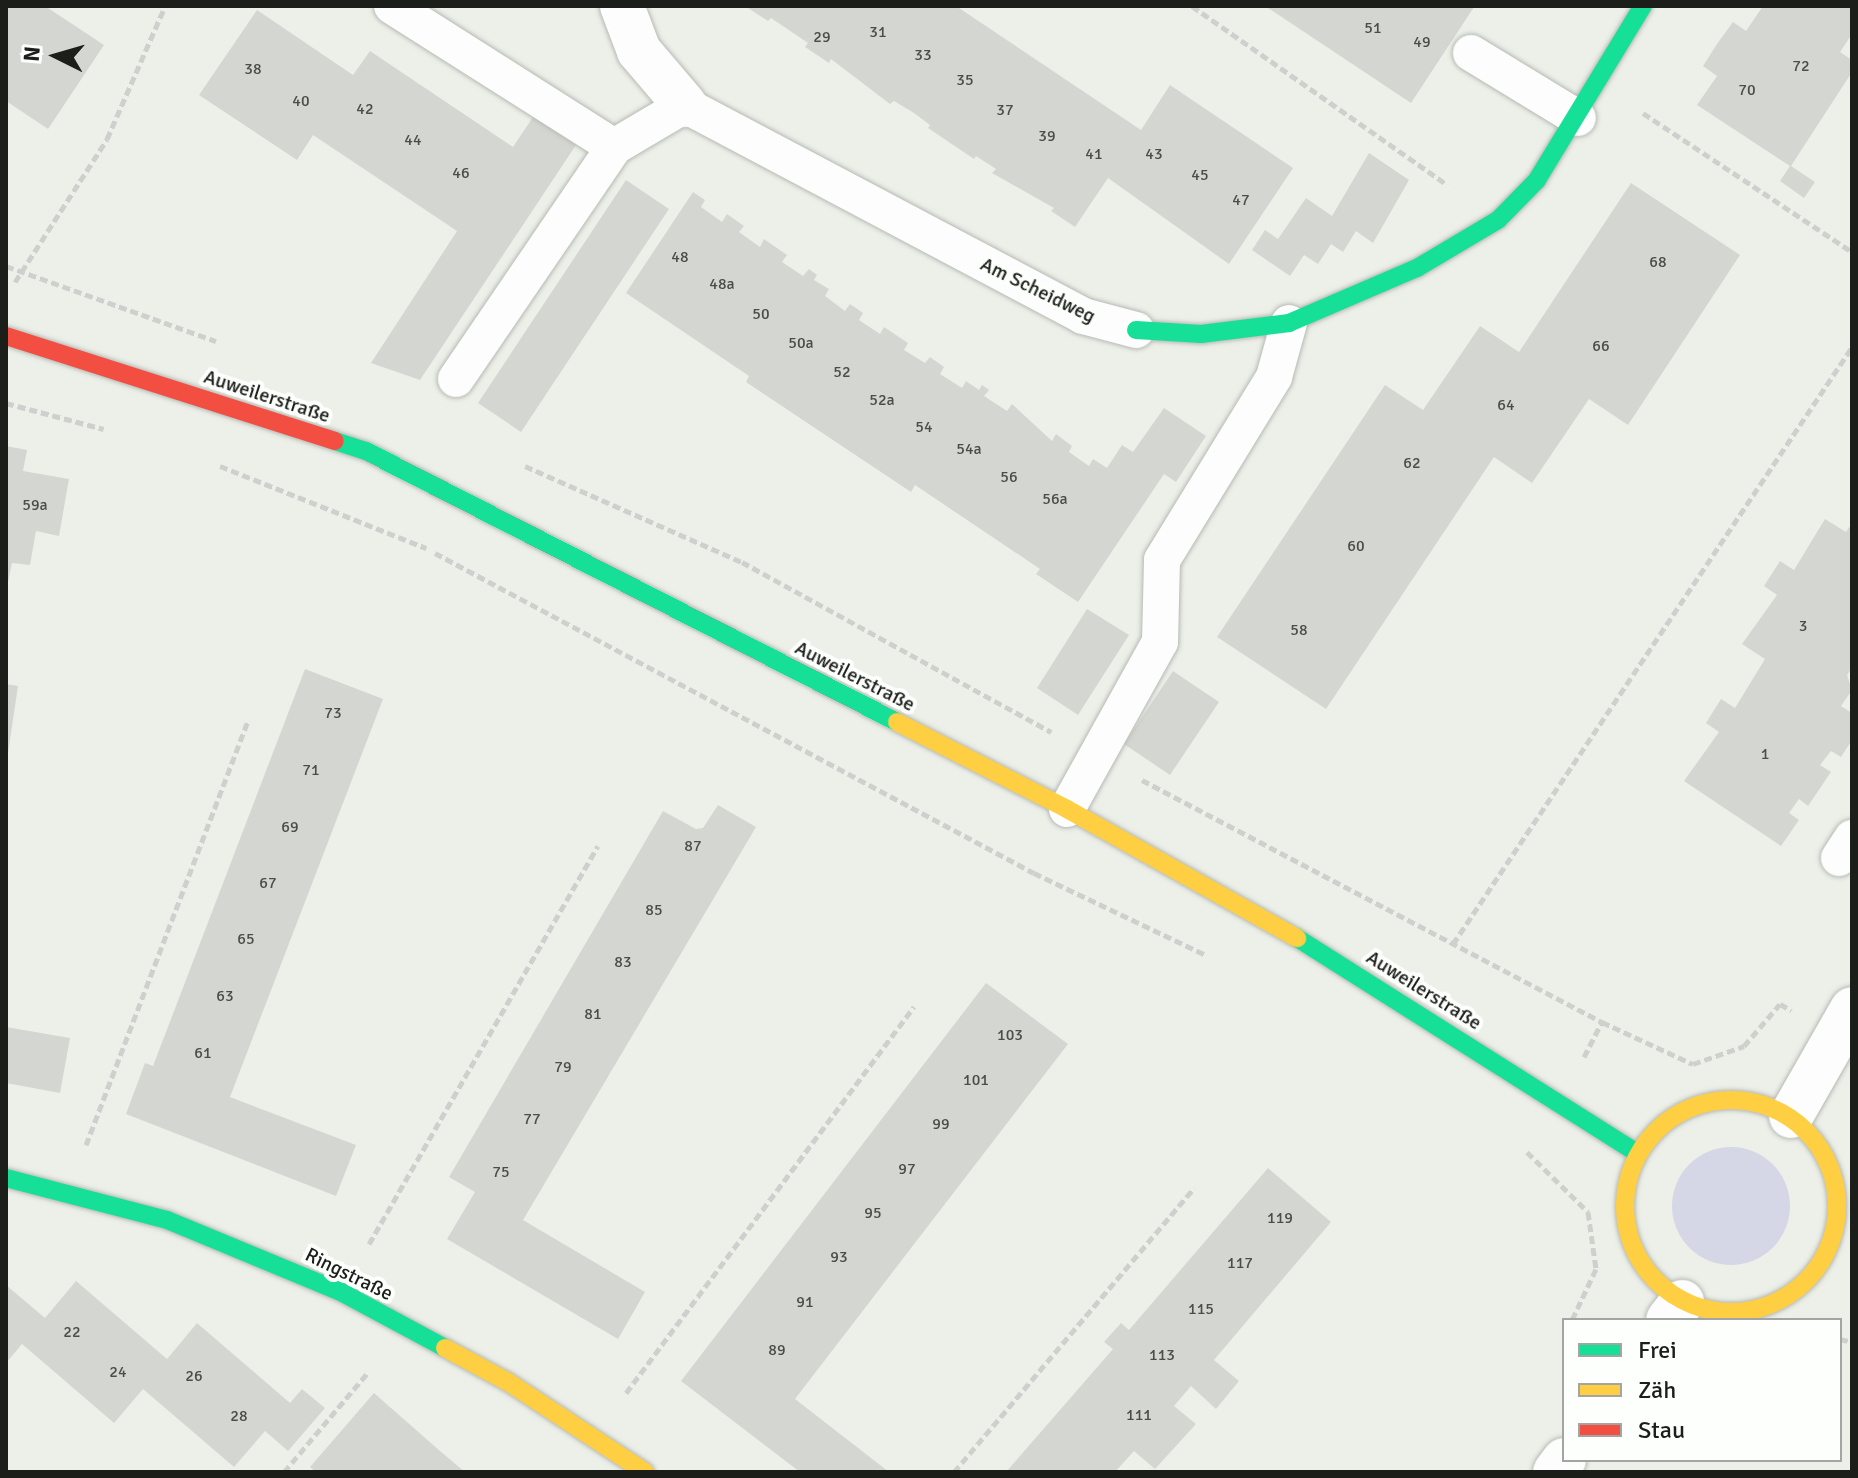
<!DOCTYPE html>
<html>
<head>
<meta charset="utf-8">
<style>
	body { margin:0 }
	#map { position:relative; width:1858px; height:1478px; overflow:hidden; background:#edf0e9; font-family:Signika,sans-serif }
	div>[style] { position:absolute }
	[style*='--x'] { left:calc(var(--x)*1px); top:calc(var(--y)*1px); width:calc(var(--w)*1px); rotate:calc(var(--a)*1deg) }
	.green>* { inset:0; background:#d6d7e6 }
	.round { border-radius:50% }
	.building>* { inset:0; background:#d4d7d1 }
	.path>* { height:5px; margin-top:-2.5px; transform-origin:0; background:repeating-linear-gradient(90deg,#cfd0ce 0 8px,transparent 0 12px) }
	.roads { filter:drop-shadow(0 0 2px #b7bab4) drop-shadow(0 0 2px #b7bab4) }
	.lane>* { height:36px; margin:-18px; padding:0 18px; transform-origin:18px; border-radius:18px; background:#fcfdfc }
	.street>* { height:44px; margin:-22px; padding:0 22px; transform-origin:22px; border-radius:22px; background:#fcfdfc }
	.fast>* { height:18px; margin:-9px; padding:0 9px; transform-origin:9px; border-radius:9px; background:#16e098 }
	.slow>* { height:18px; margin:-9px; padding:0 9px; transform-origin:9px; border-radius:9px; background:#ffcf43 }
	.slow>.ring { margin:-9px; padding:0; box-sizing:content-box; background:none; border:18px solid #ffcf43; border-radius:50% }
	.jam>* { height:18px; margin:-9px; padding:0 9px; transform-origin:9px; border-radius:9px; background:#f24e42 }
	span { translate:-50% -50%; white-space:nowrap; text-align:center; line-height:1.15; -webkit-text-stroke:8px #fdfffc; paint-order:stroke }
	.number-label { font-size:16px; color:#4b4d49 }
	.number-label span { -webkit-text-stroke-width:0 }
	.street-label { font-size:20px; color:#1c1e1a }
	.frame { position:absolute; inset:0; border:8px solid #1c1e1a; pointer-events:none }
	.legend { position:absolute; left:1562px; top:1318px; width:280px; height:144px; box-sizing:border-box; background:#fdfffc; border:2px solid #a3a5a2; margin:0; padding:10px 14px; list-style:none; font-size:24px; color:#1c1e1a }
	.legend li { display:flex; align-items:center; gap:16px; height:40px }
	.legend b { width:40px; border:2px solid #a3a5a2 }
	.north { position:absolute; left:16px; top:16px; width:80px; height:80px; -webkit-text-stroke:6px #fdfffc; paint-order:stroke; rotate:275deg; font-size:22px; font-weight:700; line-height:32px; text-align:center; color:#1c1e1a }
	.north::after { content:''; display:block; margin:auto; width:28px; height:36px; background:#1c1e1a; clip-path:polygon(50% 0,100% 100%,50% 72%,0 100%) }
</style>
</head>
<body>
<div id="map">
	<div class="green">
		<div class="round" style="left:1672px;top:1147px;width:118px;height:118px"></div>
	</div>
	<div class="building">
		<div style="clip-path:polygon(6px 6px,45px 6px,104px 45px,48px 129px,6px 101px)"></div>
		<div style="clip-path:polygon(745px 6px,956px 6px,1141px 130px,1170px 85px,1293px 168px,1229px 264px,1108px 178px,1075px 227px,1051px 211px,1054px 208px,992px 173px,996px 169px,976px 156px,974px 159px,928px 128px,930px 125px,914px 113px,894px 101px,890px 104px,831px 59px,829px 63px,805px 47px,808px 43px,771px 18px,768px 21px)"></div>
		<div style="clip-path:polygon(1265px 6px,1473px 6px,1474px 7px,1411px 103px)"></div>
		<div style="clip-path:polygon(1763px 6px,1852px 6px,1852px 34px,1840px 52px,1852px 60px,1852px 72px,1791px 166px,1815px 182px,1804px 198px,1780px 181px,1790px 166px,1697px 105px,1717px 76px,1703px 66px,1717px 44px,1733px 22px,1746px 31px)"></div>
		<div style="clip-path:polygon(257px 10px,353px 75px,370px 51px,513px 147px,533px 117px,576px 145px,420px 380px,371px 363px,457px 231px,313px 135px,297px 160px,199px 95px)"></div>
		<div style="clip-path:polygon(1369px 153px,1409px 180px,1373px 243px,1356px 231px,1343px 252px,1331px 244px,1318px 264px,1304px 255px,1290px 276px,1252px 250px,1265px 230px,1278px 239px,1306px 198px,1332px 216px)"></div>
		<div style="clip-path:polygon(626px 180px,669px 209px,521px 432px,478px 403px)"></div>
		<div style="clip-path:polygon(1631px 183px,1740px 255px,1628px 425px,1589px 399px,1532px 483px,1494px 457px,1326px 709px,1217px 637px,1385px 385px,1423px 410px,1480px 326px,1519px 352px)"></div>
		<div style="clip-path:polygon(693px 192px,705px 200px,701px 207px,722px 222px,727px 214px,744px 226px,739px 232px,760px 247px,764px 239px,787px 255px,782px 262px,803px 276px,809px 269px,817px 275px,814px 280px,829px 289px,825px 296px,845px 311px,850px 304px,863px 313px,859px 320px,880px 334px,884px 327px,908px 343px,904px 350px,925px 363px,930px 357px,944px 367px,940px 374px,962px 388px,966px 381px,979px 390px,982px 385px,989px 390px,984px 396px,1007px 411px,1012px 404px,1052px 441px,1056px 434px,1072px 446px,1069px 452px,1089px 466px,1093px 459px,1107px 468px,1122px 445px,1133px 452px,1164px 408px,1206px 436px,1176px 482px,1164px 474px,1078px 602px,1036px 574px,1040px 569px,915px 485px,911px 492px,746px 382px,749px 376px,626px 293px)"></div>
		<div style="clip-path:polygon(6px 446px,27px 450px,23px 471px,69px 479px,59px 536px,36px 531px,30px 565px,12px 563px,7px 587px)"></div>
		<div style="clip-path:polygon(1825px 519px,1846px 532px,1852px 523px,1852px 668px,1847px 675px,1852px 690px,1841px 706px,1852px 713px,1852px 740px,1841px 757px,1831px 751px,1820px 765px,1831px 772px,1808px 806px,1799px 799px,1789px 813px,1799px 820px,1781px 846px,1684px 781px,1719px 732px,1706px 723px,1721px 699px,1735px 708px,1765px 659px,1742px 644px,1777px 595px,1764px 586px,1780px 561px,1794px 570px)"></div>
		<div style="clip-path:polygon(1087px 609px,1129px 635px,1078px 715px,1037px 688px)"></div>
		<div style="clip-path:polygon(305px 669px,383px 699px,230px 1097px,356px 1145px,336px 1196px,126px 1114px,145px 1063px,153px 1066px)"></div>
		<div style="clip-path:polygon(1173px 671px,1219px 702px,1170px 775px,1124px 744px)"></div>
		<div style="clip-path:polygon(6px 684px,18px 686px,7px 760px,6px 760px)"></div>
		<div style="clip-path:polygon(718px 805px,756px 827px,523px 1220px,645px 1292px,618px 1339px,447px 1239px,475px 1192px,449px 1177px,663px 811px,696px 829px,703px 828px)"></div>
		<div style="clip-path:polygon(986px 983px,1068px 1044px,795px 1399px,889px 1472px,800px 1472px,681px 1381px)"></div>
		<div style="clip-path:polygon(6px 1027px,70px 1038px,60px 1093px,6px 1083px)"></div>
		<div style="clip-path:polygon(1268px 1168px,1331px 1222px,1214px 1360px,1239px 1381px,1216px 1409px,1191px 1386px,1174px 1406px,1196px 1424px,1155px 1469px,1134px 1451px,1115px 1472px,1006px 1472px,1113px 1349px,1104px 1342px,1121px 1323px,1129px 1330px)"></div>
		<div style="clip-path:polygon(76px 1281px,167px 1359px,197px 1323px,290px 1403px,302px 1389px,325px 1408px,288px 1451px,265px 1431px,234px 1467px,143px 1389px,114px 1423px,22px 1344px,6px 1363px,6px 1285px,45px 1318px)"></div>
		<div style="clip-path:polygon(374px 1393px,440px 1451px,465px 1472px,316px 1472px,310px 1467px)"></div>
	</div>
	<div class="path">
		<div style="--x:1192;--y:6;--w:312;--a:35"></div>
		<div style="--x:1643;--y:113;--w:251;--a:33.6"></div>
		<div style="--x:6;--y:266;--w:223;--a:19.7"></div>
		<div style="--x:15;--y:282;--w:170;--a:-57.2"></div>
		<div style="--x:107;--y:139;--w:145;--a:-66.4"></div>
		<div style="--x:6;--y:403;--w:101;--a:14.9"></div>
		<div style="--x:220;--y:466;--w:222;--a:21.7"></div>
		<div style="--x:525;--y:466;--w:237;--a:23.9"></div>
		<div style="--x:742;--y:562;--w:353;--a:28.8"></div>
		<div style="--x:435;--y:553;--w:679;--a:28.11"></div>
		<div style="--x:1034;--y:873;--w:191;--a:25.5"></div>
		<div style="--x:1142;--y:780;--w:520;--a:27.75"></div>
		<div style="--x:1602;--y:1022;--w:100;--a:24.8"></div>
		<div style="--x:1693;--y:1064;--w:54;--a:-19.4"></div>
		<div style="--x:1744;--y:1046;--w:55;--a:-49.4"></div>
		<div style="--x:1780;--y:1004;--w:13;--a:29"></div>
		<div style="--x:1453;--y:944;--w:718;--a:-56.24"></div>
		<div style="--x:1584;--y:1057;--w:39;--a:-63"></div>
		<div style="--x:86;--y:1145;--w:455;--a:-69.1"></div>
		<div style="--x:1527;--y:1152;--w:86;--a:44.5"></div>
		<div style="--x:1588;--y:1212;--w:58;--a:82"></div>
		<div style="--x:1596;--y:1269;--w:56;--a:115.2"></div>
		<div style="--x:369;--y:1244;--w:459;--a:-60.1"></div>
		<div style="--x:1840;--y:1339;--w:12;--a:14"></div>
		<div style="--x:626;--y:1393;--w:482;--a:-53.3"></div>
		<div style="--x:284;--y:1472;--w:132;--a:-49.9"></div>
		<div style="--x:954;--y:1472;--w:372;--a:-49.8"></div>
	</div>
	<div class="roads">
		<div class="lane">
			<div style="--x:392;--y:6;--w:263;--a:32.4"></div>
			<div style="--x:614;--y:147;--w:82;--a:-30.6"></div>
			<div style="--x:685;--y:105;--w:450;--a:27.9"></div>
			<div style="--x:1083;--y:316;--w:55;--a:14.8"></div>
			<div style="--x:1471;--y:53;--w:125;--a:31.3"></div>
			<div style="--x:456;--y:379;--w:281;--a:-55.7"></div>
			<div style="--x:1067;--y:809;--w:191;--a:-60.9"></div>
			<div style="--x:1160;--y:642;--w:82;--a:-88.6"></div>
			<div style="--x:1162;--y:560;--w:215;--a:-58.5"></div>
			<div style="--x:1274;--y:377;--w:56;--a:-74.5"></div>
			<div style="--x:1839;--y:858;--w:24;--a:-57"></div>
		</div>
		<div class="street">
			<div style="--x:622;--y:6;--w:48;--a:69.3"></div>
			<div style="--x:639;--y:51;--w:71;--a:49.6"></div>
			<div style="--x:1791;--y:1116;--w:123;--a:-60.3"></div>
			<div style="--x:1668;--y:1320;--w:23;--a:-52"></div>
			<div style="--x:1555;--y:1472;--w:15;--a:-53"></div>
		</div>
		<div class="fast">
			<div style="--x:1136;--y:330;--w:65;--a:3.5"></div>
			<div style="--x:1201;--y:334;--w:89;--a:-7.1"></div>
			<div style="--x:1289;--y:323;--w:139;--a:-23.3"></div>
			<div style="--x:1417;--y:268;--w:94;--a:-30.7"></div>
			<div style="--x:1498;--y:220;--w:56;--a:-45.7"></div>
			<div style="--x:1537;--y:180;--w:204;--a:-58.7"></div>
			<div style="--x:335;--y:441;--w:33;--a:18"></div>
			<div style="--x:366;--y:451;--w:596;--a:27.04"></div>
			<div style="--x:1297;--y:938;--w:402;--a:32.3"></div>
			<div style="--x:6;--y:1178;--w:166;--a:14.6"></div>
			<div style="--x:167;--y:1220;--w:188;--a:22.5"></div>
			<div style="--x:341;--y:1292;--w:118;--a:28.3"></div>
		</div>
		<div class="slow">
			<div style="--x:897;--y:722;--w:191;--a:27.1"></div>
			<div style="--x:1067;--y:809;--w:264;--a:29.3"></div>
			<div class="ring" style="left:1625px;top:1100px;width:194px;height:194px"></div>
			<div style="--x:445;--y:1348;--w:72;--a:28.4"></div>
			<div style="--x:508;--y:1382;--w:164;--a:33.3"></div>
		</div>
		<div class="jam">
			<div style="--x:6;--y:336;--w:345;--a:17.7"></div>
		</div>
	</div>
	<div class="number-label">
		<span style="left:1373px;top:28px">51</span>
		<span style="left:878px;top:32px">31</span>
		<span style="left:822px;top:37px">29</span>
		<span style="left:1422px;top:42px">49</span>
		<span style="left:923px;top:55px">33</span>
		<span style="left:1801px;top:66px">72</span>
		<span style="left:253px;top:69px">38</span>
		<span style="left:965px;top:80px">35</span>
		<span style="left:1747px;top:90px">70</span>
		<span style="left:301px;top:101px">40</span>
		<span style="left:365px;top:109px">42</span>
		<span style="left:1005px;top:110px">37</span>
		<span style="left:1047px;top:136px">39</span>
		<span style="left:413px;top:140px">44</span>
		<span style="left:1094px;top:154px">41</span>
		<span style="left:1154px;top:154px">43</span>
		<span style="left:461px;top:173px">46</span>
		<span style="left:1200px;top:175px">45</span>
		<span style="left:1241px;top:200px">47</span>
		<span style="left:680px;top:257px">48</span>
		<span style="left:1658px;top:262px">68</span>
		<span style="left:722px;top:284px">48a</span>
		<span style="left:761px;top:314px">50</span>
		<span style="left:801px;top:343px">50a</span>
		<span style="left:1601px;top:346px">66</span>
		<span style="left:842px;top:372px">52</span>
		<span style="left:882px;top:400px">52a</span>
		<span style="left:1506px;top:405px">64</span>
		<span style="left:924px;top:427px">54</span>
		<span style="left:969px;top:449px">54a</span>
		<span style="left:1412px;top:463px">62</span>
		<span style="left:1009px;top:477px">56</span>
		<span style="left:1055px;top:499px">56a</span>
		<span style="left:35px;top:505px">59a</span>
		<span style="left:1356px;top:546px">60</span>
		<span style="left:1803px;top:626px">3</span>
		<span style="left:1299px;top:630px">58</span>
		<span style="left:333px;top:713px">73</span>
		<span style="left:1765px;top:754px">1</span>
		<span style="left:311px;top:770px">71</span>
		<span style="left:290px;top:827px">69</span>
		<span style="left:693px;top:846px">87</span>
		<span style="left:268px;top:883px">67</span>
		<span style="left:654px;top:910px">85</span>
		<span style="left:246px;top:939px">65</span>
		<span style="left:623px;top:962px">83</span>
		<span style="left:225px;top:996px">63</span>
		<span style="left:593px;top:1014px">81</span>
		<span style="left:1010px;top:1035px">103</span>
		<span style="left:203px;top:1053px">61</span>
		<span style="left:563px;top:1067px">79</span>
		<span style="left:976px;top:1080px">101</span>
		<span style="left:532px;top:1119px">77</span>
		<span style="left:941px;top:1124px">99</span>
		<span style="left:907px;top:1169px">97</span>
		<span style="left:501px;top:1172px">75</span>
		<span style="left:873px;top:1213px">95</span>
		<span style="left:1280px;top:1218px">119</span>
		<span style="left:839px;top:1257px">93</span>
		<span style="left:1240px;top:1263px">117</span>
		<span style="left:805px;top:1302px">91</span>
		<span style="left:1201px;top:1309px">115</span>
		<span style="left:72px;top:1332px">22</span>
		<span style="left:777px;top:1350px">89</span>
		<span style="left:1162px;top:1355px">113</span>
		<span style="left:118px;top:1372px">24</span>
		<span style="left:194px;top:1376px">26</span>
		<span style="left:1139px;top:1415px">111</span>
		<span style="left:239px;top:1416px">28</span>
	</div>
	<div class="street-label">
		<span style="left:1038px;top:290px;rotate:26deg">Am Scheidweg</span>
		<span style="left:267px;top:396px;rotate:18deg">Auweilerstraße</span>
		<span style="left:855px;top:676px;rotate:27deg">Auweilerstraße</span>
		<span style="left:1424px;top:990px;rotate:32deg">Auweilerstraße</span>
		<span style="left:349px;top:1274px;rotate:26deg">Ringstraße</span>
	</div>
	<div class="frame"></div>
	<ul class="legend">
	<li><b style="height:10px;background:#16e098"></b>Frei</li>
	<li><b style="height:10px;background:#ffcf43"></b>Zäh</li>
	<li><b style="height:10px;background:#f24e42"></b>Stau</li>
	</ul>
	<div class="north">N</div>
</div>
</body>
</html>
